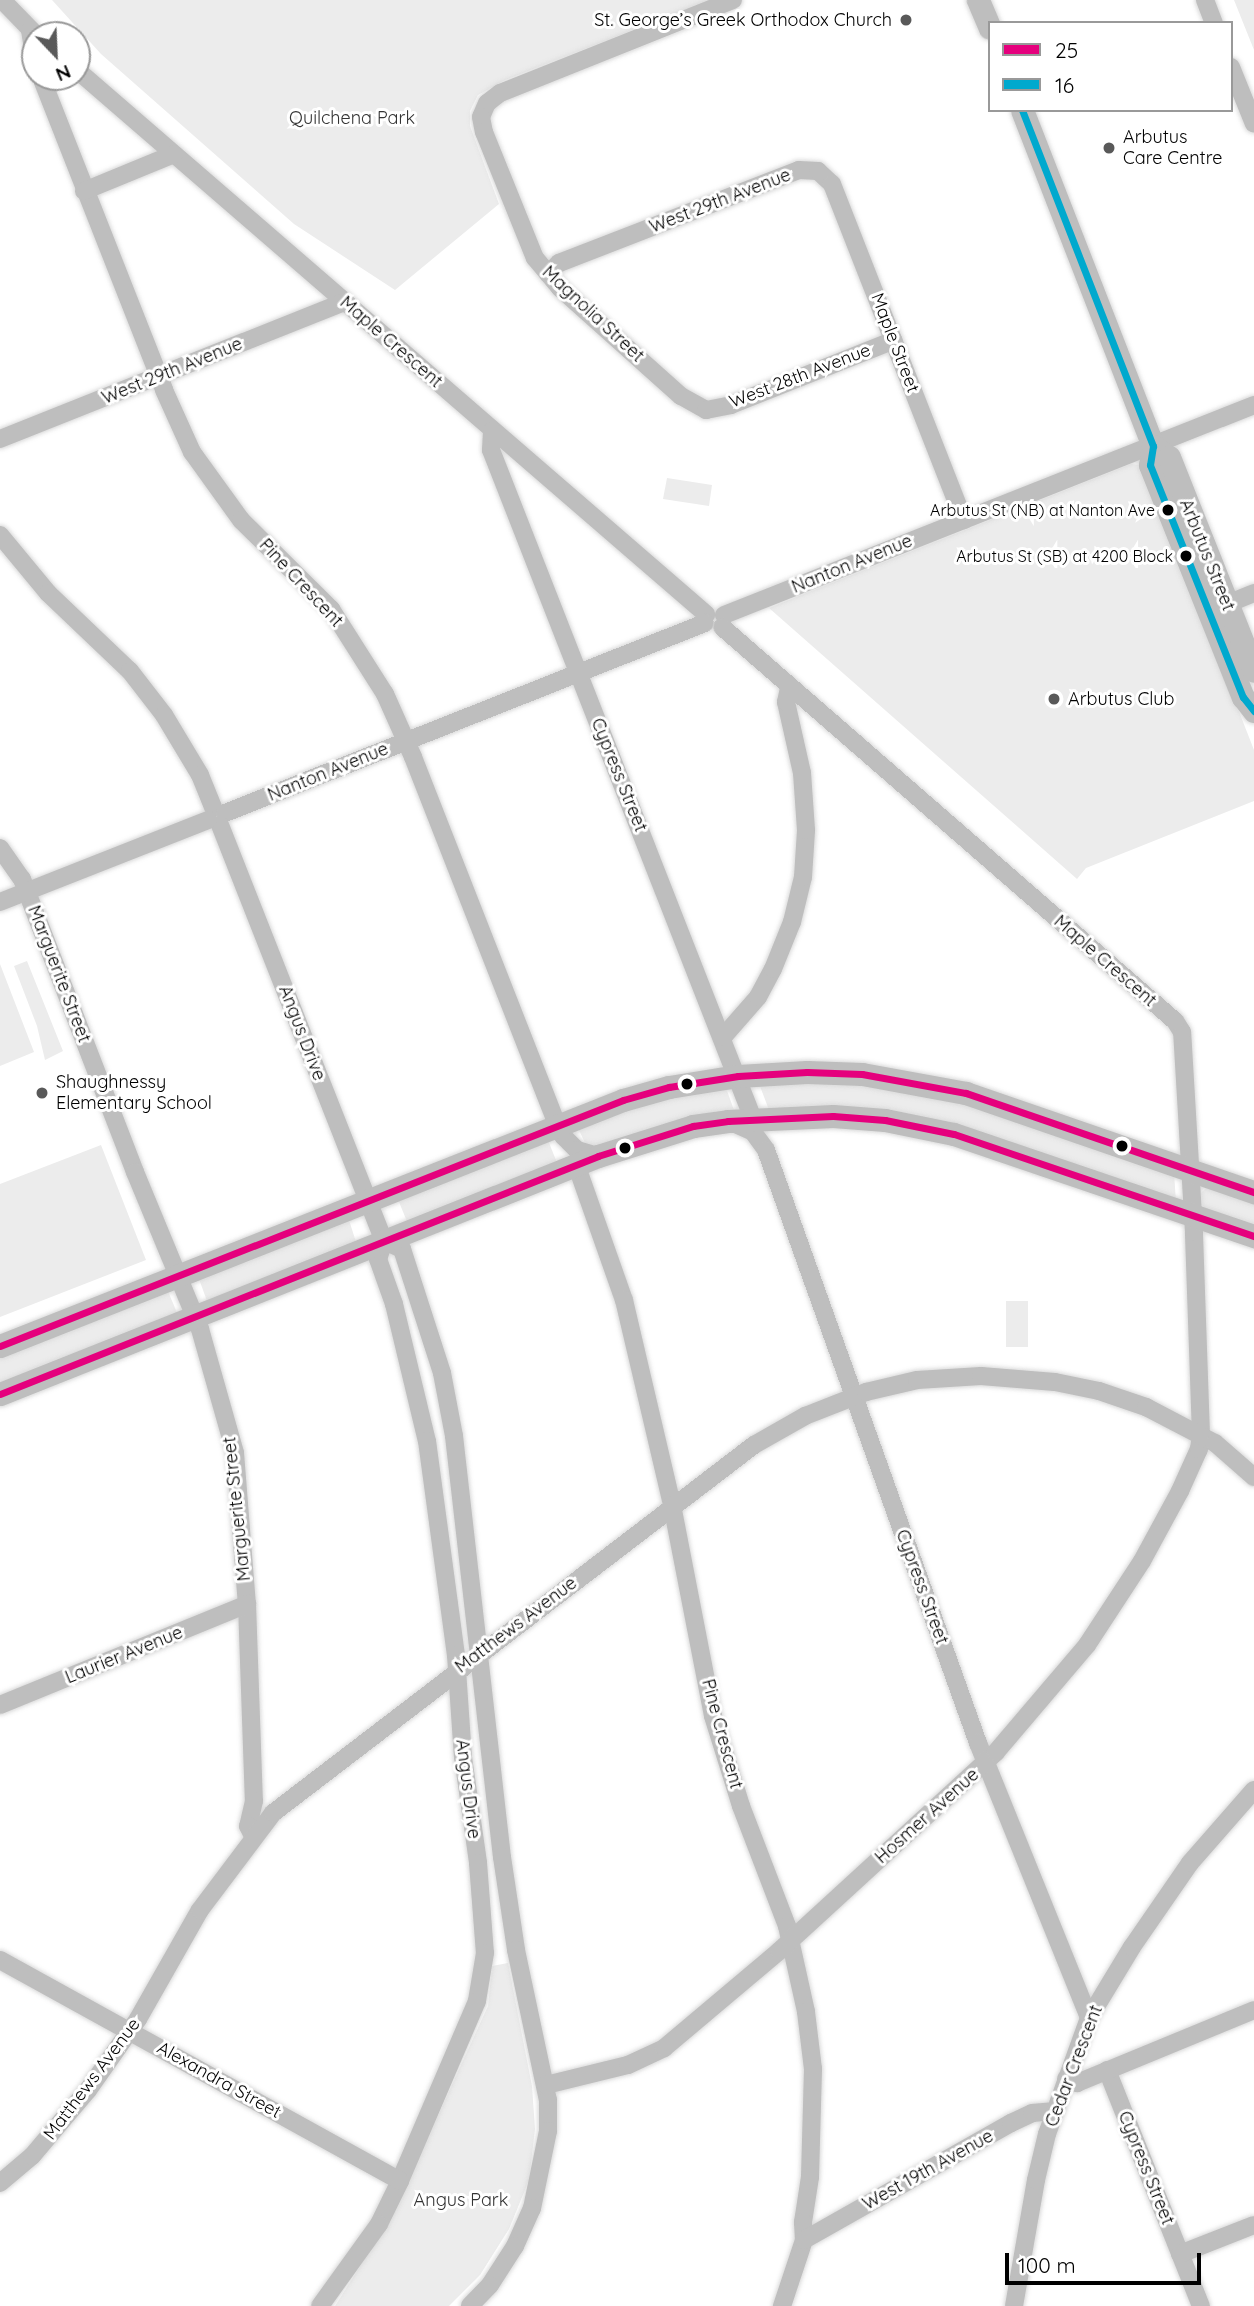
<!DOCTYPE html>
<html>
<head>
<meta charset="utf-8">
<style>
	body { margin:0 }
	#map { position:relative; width:1254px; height:2306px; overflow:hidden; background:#fff; font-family:Quicksand,sans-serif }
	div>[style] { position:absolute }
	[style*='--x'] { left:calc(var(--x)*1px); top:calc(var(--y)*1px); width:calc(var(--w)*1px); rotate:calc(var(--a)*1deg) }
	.green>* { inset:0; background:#ececec }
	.roads { filter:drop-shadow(0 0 2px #dbdbdb) drop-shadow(0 0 2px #dbdbdb) }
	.minor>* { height:18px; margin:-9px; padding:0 9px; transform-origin:9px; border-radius:9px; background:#bebebe }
	.major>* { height:23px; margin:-11.5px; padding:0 11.5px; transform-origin:11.5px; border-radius:11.5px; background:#bebebe }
	.bus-1>* { height:7px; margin:-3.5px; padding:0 3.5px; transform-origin:3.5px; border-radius:3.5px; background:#e5007d }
	.bus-2>* { height:7px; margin:-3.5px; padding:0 3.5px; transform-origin:3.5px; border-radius:3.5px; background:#00a9ce }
	.dots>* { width:19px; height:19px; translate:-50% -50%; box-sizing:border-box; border:4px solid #fff; border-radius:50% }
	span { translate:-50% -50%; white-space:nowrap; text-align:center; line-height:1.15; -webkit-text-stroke:6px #fff; paint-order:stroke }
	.bus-label { font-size:16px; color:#000 }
	.right { translate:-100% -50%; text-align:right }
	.poi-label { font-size:18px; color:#000 }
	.left { translate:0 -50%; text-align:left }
	.park-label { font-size:18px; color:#333 }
	.street-label { font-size:18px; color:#000 }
	.legend { position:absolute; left:988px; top:21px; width:245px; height:91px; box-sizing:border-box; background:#fff; border:2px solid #999; margin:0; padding:9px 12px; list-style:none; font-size:21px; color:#000 }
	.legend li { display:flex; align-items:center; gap:14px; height:35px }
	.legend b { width:35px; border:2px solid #999 }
	.north { position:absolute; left:21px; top:21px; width:70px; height:70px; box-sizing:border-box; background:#fff; border:2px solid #999; border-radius:50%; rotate:157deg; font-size:19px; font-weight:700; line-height:28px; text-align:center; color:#000 }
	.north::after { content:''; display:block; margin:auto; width:24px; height:32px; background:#595959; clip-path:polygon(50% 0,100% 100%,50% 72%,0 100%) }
	.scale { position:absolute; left:1005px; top:2253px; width:196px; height:32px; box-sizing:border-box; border:4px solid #000; border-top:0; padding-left:9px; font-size:21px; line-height:24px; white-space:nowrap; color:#000; -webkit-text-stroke:5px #fff; paint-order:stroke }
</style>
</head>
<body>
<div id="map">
	<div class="green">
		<div style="clip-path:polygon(52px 0,710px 0,505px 80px,478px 95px,470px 111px,470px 126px,499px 204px,395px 290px,294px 224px,101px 54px)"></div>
		<div style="clip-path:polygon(1234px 0,1254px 0,1254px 50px)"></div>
		<div style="clip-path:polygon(1131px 464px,1141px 465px,1145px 471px,1254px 750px,1254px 801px,1086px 868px,1077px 879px,769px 608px)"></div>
		<div style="clip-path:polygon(667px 478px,712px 485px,709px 506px,663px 499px)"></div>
		<div style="clip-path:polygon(27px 961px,63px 1051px,45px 1060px,37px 1026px,14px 966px)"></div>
		<div style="clip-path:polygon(0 964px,34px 1052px,0 1066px)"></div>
		<div style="clip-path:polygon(825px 1080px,934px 1093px,1174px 1172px,1176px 1202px,975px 1135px,769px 1110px,758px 1081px)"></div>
		<div style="clip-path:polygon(725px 1085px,735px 1113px,589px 1151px,577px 1126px,608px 1114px)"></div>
		<div style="clip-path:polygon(547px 1138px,558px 1165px,408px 1224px,397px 1197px)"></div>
		<div style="clip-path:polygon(101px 1145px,146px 1260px,0 1317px,0 1184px)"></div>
		<div style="clip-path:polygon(1208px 1186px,1254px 1202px,1254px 1227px,1203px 1209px,1200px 1194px)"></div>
		<div style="clip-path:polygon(348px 1217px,357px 1245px,208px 1304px,198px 1276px)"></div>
		<div style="clip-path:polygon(167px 1289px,178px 1315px,0 1386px,0 1355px)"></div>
		<div style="clip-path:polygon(1006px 1301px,1028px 1301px,1028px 1347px,1006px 1347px)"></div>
		<div style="clip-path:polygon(508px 1963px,532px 2086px,535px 2129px,529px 2180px,509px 2229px,480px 2275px,449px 2306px,335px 2306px,393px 2214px,488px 2006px,492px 1966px)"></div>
	</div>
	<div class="roads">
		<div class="minor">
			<div style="--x:2;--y:0;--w:49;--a:45.8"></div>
			<div style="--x:733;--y:0;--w:251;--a:158.2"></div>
			<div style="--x:500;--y:93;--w:16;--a:142"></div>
			<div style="--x:487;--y:103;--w:15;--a:113"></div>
			<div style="--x:481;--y:117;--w:15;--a:79"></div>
			<div style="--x:484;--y:132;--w:136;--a:68"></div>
			<div style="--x:535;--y:258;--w:39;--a:50"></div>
			<div style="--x:560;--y:288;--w:162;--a:41.8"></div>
			<div style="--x:681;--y:396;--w:29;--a:29"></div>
			<div style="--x:706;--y:410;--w:25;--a:-11"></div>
			<div style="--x:731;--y:405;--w:175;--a:-21.7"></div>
			<div style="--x:1205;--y:0;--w:25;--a:69"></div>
			<div style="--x:30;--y:30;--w:31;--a:81"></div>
			<div style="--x:1231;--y:67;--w:61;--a:68"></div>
			<div style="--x:77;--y:70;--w:832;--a:40.86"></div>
			<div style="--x:41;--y:77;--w:336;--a:68.5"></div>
			<div style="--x:164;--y:390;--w:68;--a:65.7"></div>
			<div style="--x:192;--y:452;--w:84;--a:54.2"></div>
			<div style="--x:241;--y:520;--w:127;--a:44.7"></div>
			<div style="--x:331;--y:609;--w:101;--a:57.6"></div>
			<div style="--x:385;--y:694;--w:69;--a:66"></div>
			<div style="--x:413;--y:757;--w:395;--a:68.6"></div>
			<div style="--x:557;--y:1125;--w:13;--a:61"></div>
			<div style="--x:563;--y:1136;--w:20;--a:45"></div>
			<div style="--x:577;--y:1150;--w:22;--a:16"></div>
			<div style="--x:84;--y:191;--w:97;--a:-22.3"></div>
			<div style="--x:548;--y:274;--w:16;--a:-45"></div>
			<div style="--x:559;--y:263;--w:257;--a:-21.2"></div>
			<div style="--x:799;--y:170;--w:19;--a:3"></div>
			<div style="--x:818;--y:171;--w:19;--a:43"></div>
			<div style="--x:832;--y:184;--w:361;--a:68.6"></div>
			<div style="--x:492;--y:431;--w:19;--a:93"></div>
			<div style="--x:491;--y:450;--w:718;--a:68.61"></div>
			<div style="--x:0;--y:439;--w:370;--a:-21.7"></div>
			<div style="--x:0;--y:535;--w:75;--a:50.4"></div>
			<div style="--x:48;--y:593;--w:113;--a:43.6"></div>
			<div style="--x:130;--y:671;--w:56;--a:52.3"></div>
			<div style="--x:164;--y:715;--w:70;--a:59"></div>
			<div style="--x:200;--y:775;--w:35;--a:68"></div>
			<div style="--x:1217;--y:608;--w:40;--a:-22"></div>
			<div style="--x:724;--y:615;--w:570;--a:-21.61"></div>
			<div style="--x:225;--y:813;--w:516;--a:-21.6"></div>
			<div style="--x:220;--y:825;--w:447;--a:68.5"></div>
			<div style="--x:384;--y:1241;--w:19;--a:108"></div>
			<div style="--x:378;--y:1259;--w:48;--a:70.4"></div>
			<div style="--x:394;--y:1304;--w:141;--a:76.5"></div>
			<div style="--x:427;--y:1441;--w:216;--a:82.3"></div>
			<div style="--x:456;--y:1655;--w:102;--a:86.1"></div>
			<div style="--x:463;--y:1757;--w:107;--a:81.9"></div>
			<div style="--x:478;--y:1863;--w:90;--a:85.6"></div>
			<div style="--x:485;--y:1953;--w:49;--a:99.5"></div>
			<div style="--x:477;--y:2001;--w:196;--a:113.2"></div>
			<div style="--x:400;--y:2181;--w:48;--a:116"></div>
			<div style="--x:379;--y:2224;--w:101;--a:125.7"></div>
			<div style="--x:0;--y:848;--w:38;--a:55"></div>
			<div style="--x:22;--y:879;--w:314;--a:68.9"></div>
			<div style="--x:135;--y:1172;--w:170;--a:67.5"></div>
			<div style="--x:200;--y:1329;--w:129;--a:74.2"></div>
			<div style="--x:235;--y:1453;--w:151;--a:85.5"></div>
			<div style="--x:247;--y:1604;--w:197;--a:88"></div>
			<div style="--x:254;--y:1801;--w:26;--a:103"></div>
			<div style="--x:248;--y:1826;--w:11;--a:63"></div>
			<div style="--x:0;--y:902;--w:224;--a:-21.5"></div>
			<div style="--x:723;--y:1037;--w:53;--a:-48.8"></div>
			<div style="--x:758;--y:997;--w:32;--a:-62"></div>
			<div style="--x:773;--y:969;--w:51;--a:-68"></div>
			<div style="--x:792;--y:922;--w:46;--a:-76.3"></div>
			<div style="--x:803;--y:877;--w:47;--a:-86.3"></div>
			<div style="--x:806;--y:830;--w:57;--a:-94"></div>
			<div style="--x:802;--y:773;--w:73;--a:-102.7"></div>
			<div style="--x:786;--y:702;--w:14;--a:-78"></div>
			<div style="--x:731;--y:1122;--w:24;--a:24"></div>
			<div style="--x:753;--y:1132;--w:22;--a:54"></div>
			<div style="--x:766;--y:1150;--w:630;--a:70.33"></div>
			<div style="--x:978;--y:1743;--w:297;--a:68"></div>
			<div style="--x:576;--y:1164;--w:144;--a:70.6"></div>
			<div style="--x:624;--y:1300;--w:211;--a:76.8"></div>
			<div style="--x:672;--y:1505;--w:215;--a:79"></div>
			<div style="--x:713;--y:1716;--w:94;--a:72.7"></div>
			<div style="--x:741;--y:1806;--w:129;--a:69"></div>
			<div style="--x:787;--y:1926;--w:88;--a:77.5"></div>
			<div style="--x:806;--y:2012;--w:57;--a:83"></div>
			<div style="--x:813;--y:2069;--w:108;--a:91.6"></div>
			<div style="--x:810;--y:2177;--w:46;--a:98.8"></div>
			<div style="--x:803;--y:2222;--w:18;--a:87"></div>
			<div style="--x:804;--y:2240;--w:70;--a:108.4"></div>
			<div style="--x:384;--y:1241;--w:20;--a:24"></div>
			<div style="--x:402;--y:1249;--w:130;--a:72.1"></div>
			<div style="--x:442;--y:1373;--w:64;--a:79.2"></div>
			<div style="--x:454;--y:1436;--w:424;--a:83.5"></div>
			<div style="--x:502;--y:1857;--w:94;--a:81.4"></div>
			<div style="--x:516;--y:1950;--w:153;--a:78"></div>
			<div style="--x:548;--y:2100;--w:31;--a:90"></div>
			<div style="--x:548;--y:2131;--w:79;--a:101.7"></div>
			<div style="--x:532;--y:2208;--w:42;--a:114.1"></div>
			<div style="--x:515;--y:2246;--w:46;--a:122.7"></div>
			<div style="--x:490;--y:2285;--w:29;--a:134"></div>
			<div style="--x:0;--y:1705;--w:267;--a:-22.2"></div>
			<div style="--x:0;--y:1960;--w:457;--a:28.9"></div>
			<div style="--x:1107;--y:2070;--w:254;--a:68.3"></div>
			<div style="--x:1066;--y:2079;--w:12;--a:20"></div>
			<div style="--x:1077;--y:2083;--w:191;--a:-22.4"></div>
			<div style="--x:546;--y:2085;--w:84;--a:-13.7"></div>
			<div style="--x:628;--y:2065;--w:40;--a:-25"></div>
			<div style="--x:664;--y:2048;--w:150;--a:-40.1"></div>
			<div style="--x:779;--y:1951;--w:294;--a:-42.5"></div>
			<div style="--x:996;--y:1752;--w:140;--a:-49.6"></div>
			<div style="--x:1087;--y:1645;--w:100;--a:-56.8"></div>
			<div style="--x:1142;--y:1561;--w:80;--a:-61.5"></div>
			<div style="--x:1180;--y:1491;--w:46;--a:-65.7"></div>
			<div style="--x:1199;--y:1449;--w:14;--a:-82"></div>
			<div style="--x:1201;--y:1435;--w:203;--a:-92"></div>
			<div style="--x:1194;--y:1232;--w:200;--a:-93.4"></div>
			<div style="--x:1182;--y:1032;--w:13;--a:-122"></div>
			<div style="--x:1175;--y:1021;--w:600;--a:-138.98"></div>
			<div style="--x:0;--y:2183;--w:42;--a:-40.2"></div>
			<div style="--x:32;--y:2156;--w:87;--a:-49.7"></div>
			<div style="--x:88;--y:2090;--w:87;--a:-54.8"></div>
			<div style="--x:138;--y:2019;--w:125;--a:-60.4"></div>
			<div style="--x:200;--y:1910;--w:121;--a:-53"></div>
			<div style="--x:273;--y:1813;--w:606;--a:-37.42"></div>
			<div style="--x:754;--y:1445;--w:59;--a:-29.6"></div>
			<div style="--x:805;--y:1416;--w:66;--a:-21.5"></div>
			<div style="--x:866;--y:1392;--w:52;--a:-13.2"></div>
			<div style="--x:917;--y:1380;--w:64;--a:-3.6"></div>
			<div style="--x:981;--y:1376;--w:74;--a:4.6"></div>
			<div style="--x:1055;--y:1382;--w:45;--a:11.6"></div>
			<div style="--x:1099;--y:1391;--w:50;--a:18.8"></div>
			<div style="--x:1146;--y:1407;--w:78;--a:27.6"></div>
			<div style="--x:1215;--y:1443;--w:52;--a:41.1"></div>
			<div style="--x:804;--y:2240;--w:238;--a:-29.5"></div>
			<div style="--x:1011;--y:2123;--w:23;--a:-25"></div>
			<div style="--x:1032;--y:2113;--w:23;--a:-5"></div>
			<div style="--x:1180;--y:2254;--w:79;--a:-21.4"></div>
			<div style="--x:1014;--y:2306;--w:128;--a:-80.1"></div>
			<div style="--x:1036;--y:2180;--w:47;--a:-76.6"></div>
			<div style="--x:1047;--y:2134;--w:123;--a:-70.1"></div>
			<div style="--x:1089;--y:2018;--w:83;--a:-58.8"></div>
			<div style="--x:1132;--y:1947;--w:102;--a:-55.4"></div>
			<div style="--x:1190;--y:1863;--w:97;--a:-48.8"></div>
		</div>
		<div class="major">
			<div style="--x:978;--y:0;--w:30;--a:67"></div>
			<div style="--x:1022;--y:110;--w:361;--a:68.7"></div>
			<div style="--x:1153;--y:446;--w:19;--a:99"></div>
			<div style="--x:1150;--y:465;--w:250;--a:68.2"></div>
			<div style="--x:1243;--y:697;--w:18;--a:52"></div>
			<div style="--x:1153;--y:446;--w:19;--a:35"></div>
			<div style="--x:1169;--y:457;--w:230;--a:68.3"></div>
			<div style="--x:0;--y:1346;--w:670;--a:-21.55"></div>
			<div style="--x:623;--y:1100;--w:48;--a:-15.8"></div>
			<div style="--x:669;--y:1087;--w:70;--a:-9.1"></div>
			<div style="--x:738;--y:1076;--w:69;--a:-3.3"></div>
			<div style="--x:807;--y:1072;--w:55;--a:2.1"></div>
			<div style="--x:862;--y:1074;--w:106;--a:10.4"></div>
			<div style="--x:966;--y:1093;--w:305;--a:19"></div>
			<div style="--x:0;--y:1394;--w:644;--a:-21.7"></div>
			<div style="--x:598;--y:1156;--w:100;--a:-17.5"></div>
			<div style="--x:693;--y:1126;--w:35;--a:-8"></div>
			<div style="--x:728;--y:1121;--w:105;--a:-2.7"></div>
			<div style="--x:833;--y:1116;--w:52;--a:4.4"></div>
			<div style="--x:885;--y:1120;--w:70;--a:11.5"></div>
			<div style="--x:954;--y:1134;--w:317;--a:18.8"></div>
		</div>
	</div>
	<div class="bus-1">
		<div style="--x:0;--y:1346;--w:670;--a:-21.55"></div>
		<div style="--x:623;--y:1100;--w:48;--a:-15.8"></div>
		<div style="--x:669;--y:1087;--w:70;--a:-9.1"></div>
		<div style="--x:738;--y:1076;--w:69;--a:-3.3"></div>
		<div style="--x:807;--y:1072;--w:55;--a:2.1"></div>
		<div style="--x:862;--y:1074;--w:106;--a:10.4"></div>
		<div style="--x:966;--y:1093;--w:305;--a:19"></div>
		<div style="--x:0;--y:1394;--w:644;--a:-21.7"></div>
		<div style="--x:598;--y:1156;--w:100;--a:-17.5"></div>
		<div style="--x:693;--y:1126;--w:35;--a:-8"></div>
		<div style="--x:728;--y:1121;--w:105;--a:-2.7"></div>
		<div style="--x:833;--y:1116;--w:52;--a:4.4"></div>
		<div style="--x:885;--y:1120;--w:70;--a:11.5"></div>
		<div style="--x:954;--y:1134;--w:317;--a:18.8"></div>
	</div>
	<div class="bus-2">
		<div style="--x:1022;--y:110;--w:361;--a:68.7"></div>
		<div style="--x:1153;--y:446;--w:19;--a:99"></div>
		<div style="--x:1150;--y:465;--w:250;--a:68.2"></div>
		<div style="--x:1243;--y:697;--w:18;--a:52"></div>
	</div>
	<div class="dots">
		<div style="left:906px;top:20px;background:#595959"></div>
		<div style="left:1109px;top:148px;background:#595959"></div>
		<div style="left:1168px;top:510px;background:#000"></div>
		<div style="left:1186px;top:556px;background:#000"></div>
		<div style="left:1054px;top:699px;background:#595959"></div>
		<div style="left:687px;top:1084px;background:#000"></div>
		<div style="left:42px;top:1093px;background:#595959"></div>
		<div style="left:1122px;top:1146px;background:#000"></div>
		<div style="left:625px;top:1148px;background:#000"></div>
	</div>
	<div class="bus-label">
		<span class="right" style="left:1155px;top:510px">Arbutus St (NB) at Nanton Ave</span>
		<span class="right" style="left:1173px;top:556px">Arbutus St (SB) at 4200 Block</span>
	</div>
	<div class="poi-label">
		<span class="right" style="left:892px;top:20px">St. George’s Greek Orthodox Church</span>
		<span class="left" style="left:1123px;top:148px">Arbutus<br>Care Centre</span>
		<span class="left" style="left:1068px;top:699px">Arbutus Club</span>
		<span class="left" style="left:56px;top:1093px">Shaughnessy<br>Elementary School</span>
	</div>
	<div class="park-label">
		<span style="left:352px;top:118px">Quilchena Park</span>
		<span style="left:461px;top:2200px">Angus Park</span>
	</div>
	<div class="street-label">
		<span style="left:720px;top:201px;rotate:-21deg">West 29th Avenue</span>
		<span style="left:593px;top:314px;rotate:43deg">Magnolia Street</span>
		<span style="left:391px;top:342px;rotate:41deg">Maple Crescent</span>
		<span style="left:895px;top:343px;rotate:69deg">Maple Street</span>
		<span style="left:172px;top:371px;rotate:-22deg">West 29th Avenue</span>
		<span style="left:800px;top:376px;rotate:-21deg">West 28th Avenue</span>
		<span style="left:1207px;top:555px;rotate:68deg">Arbutus Street</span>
		<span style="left:852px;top:564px;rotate:-22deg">Nanton Avenue</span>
		<span style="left:301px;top:583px;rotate:47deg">Pine Crescent</span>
		<span style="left:328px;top:772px;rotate:-22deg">Nanton Avenue</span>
		<span style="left:619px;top:775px;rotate:68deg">Cypress Street</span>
		<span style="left:1105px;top:961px;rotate:41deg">Maple Crescent</span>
		<span style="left:59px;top:974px;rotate:69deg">Marguerite Street</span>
		<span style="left:302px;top:1033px;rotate:69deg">Angus Drive</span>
		<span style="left:237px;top:1509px;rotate:-96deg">Marguerite Street</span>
		<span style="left:922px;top:1587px;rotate:70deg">Cypress Street</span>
		<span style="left:516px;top:1625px;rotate:-37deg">Matthews Avenue</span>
		<span style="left:124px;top:1655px;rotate:-22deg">Laurier Avenue</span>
		<span style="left:722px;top:1734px;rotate:75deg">Pine Crescent</span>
		<span style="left:468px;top:1789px;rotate:83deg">Angus Drive</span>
		<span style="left:927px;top:1816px;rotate:-42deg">Hosmer Avenue</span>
		<span style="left:1074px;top:2066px;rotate:-69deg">Cedar Crescent</span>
		<span style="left:92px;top:2079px;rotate:-53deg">Matthews Avenue</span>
		<span style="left:219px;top:2080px;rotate:29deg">Alexandra Street</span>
		<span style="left:1146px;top:2168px;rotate:68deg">Cypress Street</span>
		<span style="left:928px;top:2170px;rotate:-29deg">West 19th Avenue</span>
	</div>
	<ul class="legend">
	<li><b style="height:9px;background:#e5007d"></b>25</li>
	<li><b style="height:9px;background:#00a9ce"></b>16</li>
	</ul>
	<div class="north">N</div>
	<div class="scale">100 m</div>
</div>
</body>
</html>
